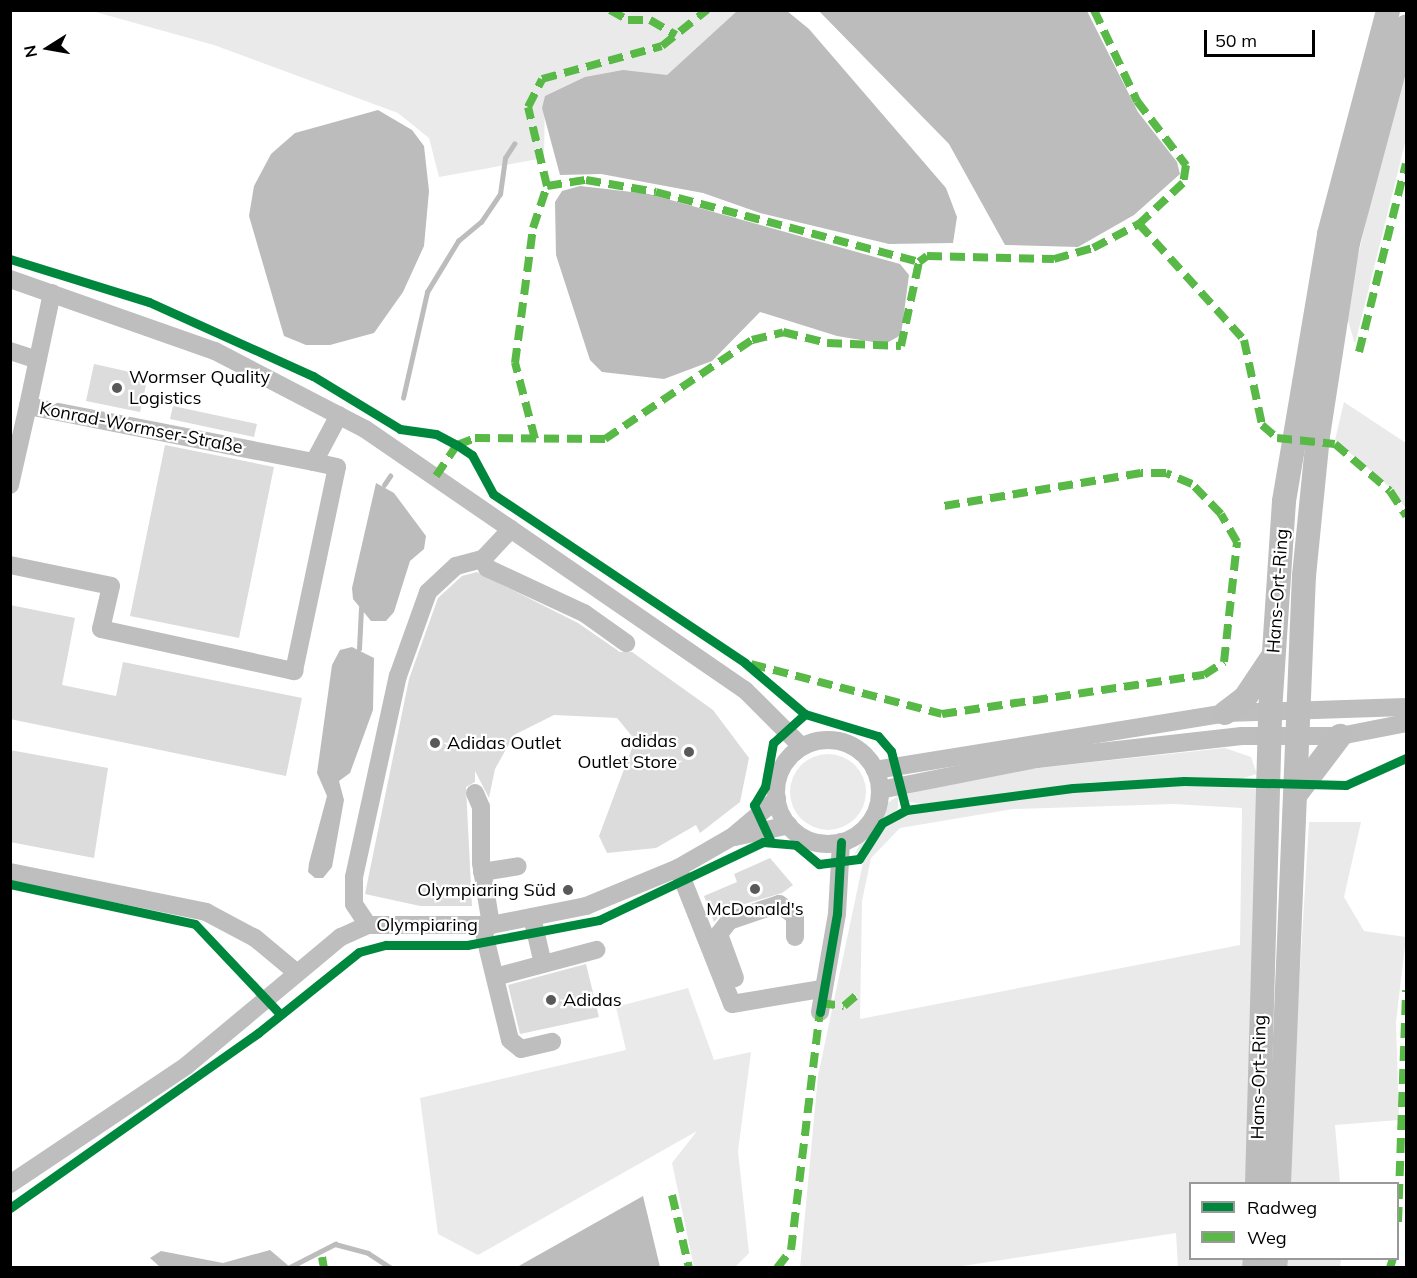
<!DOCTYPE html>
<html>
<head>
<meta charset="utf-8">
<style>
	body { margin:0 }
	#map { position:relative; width:1417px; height:1278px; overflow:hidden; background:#fff; font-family:Mulish,sans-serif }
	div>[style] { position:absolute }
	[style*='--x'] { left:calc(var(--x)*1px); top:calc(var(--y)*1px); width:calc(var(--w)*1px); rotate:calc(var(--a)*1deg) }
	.green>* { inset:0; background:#eaeaea }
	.round { border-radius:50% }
	.water>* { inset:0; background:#bcbcbc }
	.stream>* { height:4.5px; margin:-2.25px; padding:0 2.25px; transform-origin:2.25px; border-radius:2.25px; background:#bcbcbc }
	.building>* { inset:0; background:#dcdcdc }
	.minor>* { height:18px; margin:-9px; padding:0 9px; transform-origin:9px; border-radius:9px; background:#bebebe }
	.minor>.ring { margin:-9px; padding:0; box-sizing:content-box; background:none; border:18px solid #bebebe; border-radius:50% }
	.major>* { height:24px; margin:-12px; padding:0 12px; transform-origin:12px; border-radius:12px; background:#bdbdbd }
	.quiet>* { height:8px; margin-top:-4px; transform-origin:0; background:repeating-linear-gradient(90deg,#58b947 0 15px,transparent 0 23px) }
	.cycleway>* { height:9px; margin:-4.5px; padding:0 4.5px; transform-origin:4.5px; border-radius:4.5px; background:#00873e }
	.dots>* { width:16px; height:16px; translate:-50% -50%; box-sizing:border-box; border:3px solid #fff; border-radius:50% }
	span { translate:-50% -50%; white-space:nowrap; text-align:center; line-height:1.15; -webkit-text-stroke:4.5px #fff; paint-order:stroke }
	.poi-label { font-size:18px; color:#000 }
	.left { translate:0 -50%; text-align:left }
	.right { translate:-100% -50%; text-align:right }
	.street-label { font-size:18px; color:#000 }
	.frame { position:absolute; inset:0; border:12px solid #000; pointer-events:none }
	.legend { position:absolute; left:1189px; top:1182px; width:210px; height:78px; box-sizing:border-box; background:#fff; border:2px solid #999; margin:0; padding:8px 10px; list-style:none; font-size:18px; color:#000 }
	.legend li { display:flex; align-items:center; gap:12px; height:30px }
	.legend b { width:30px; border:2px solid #999 }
	.north { position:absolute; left:18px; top:18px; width:60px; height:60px; -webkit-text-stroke:4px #fff; paint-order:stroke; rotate:259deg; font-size:16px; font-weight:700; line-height:24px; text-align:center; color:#000 }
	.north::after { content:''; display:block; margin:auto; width:21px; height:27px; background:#000; clip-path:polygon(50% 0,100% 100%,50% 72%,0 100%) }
	.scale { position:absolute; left:1204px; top:30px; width:111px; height:27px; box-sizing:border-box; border:3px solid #000; border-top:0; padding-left:8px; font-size:18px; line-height:21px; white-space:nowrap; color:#000; -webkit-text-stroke:4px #fff; paint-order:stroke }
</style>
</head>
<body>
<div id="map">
	<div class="green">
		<div style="clip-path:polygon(92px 11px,737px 11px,667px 75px,545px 96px,544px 158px,439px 177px,429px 138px,398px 113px,214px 45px)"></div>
		<div style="clip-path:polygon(1406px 52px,1406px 139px,1355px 344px,1345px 311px)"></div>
		<div style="clip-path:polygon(1344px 402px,1406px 443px,1406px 509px,1392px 489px,1335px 440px)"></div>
		<div style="clip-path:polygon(1225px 748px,1251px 757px,1257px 774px,1237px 780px,1094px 782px,922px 804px,909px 802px,907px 794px,1020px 770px)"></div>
		<div class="round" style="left:790px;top:754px;width:76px;height:76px"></div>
		<div style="clip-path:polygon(evenodd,1184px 785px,1259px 789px,1250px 1183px,1190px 1184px,1190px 1258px,1247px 1259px,1247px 1267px,1178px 1267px,1176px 1233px,956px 1267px,800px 1268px,818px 1076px,864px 858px,878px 832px,903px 814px,1010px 797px,1184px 785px,1174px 804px,1242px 808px,1240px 945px,860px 1019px,862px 901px,871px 858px,900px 828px,1013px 809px,1174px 804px)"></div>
		<div style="clip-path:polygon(898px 796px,898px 808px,853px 857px,880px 808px)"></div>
		<div style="clip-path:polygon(1309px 822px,1361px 822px,1344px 897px,1364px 931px,1406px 937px,1396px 1022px,1399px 1120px,1335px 1125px,1340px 1183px,1287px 1184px)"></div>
		<div style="clip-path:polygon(688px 988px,714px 1060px,751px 1052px,738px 1151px,749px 1253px,735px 1267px,694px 1267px,672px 1163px,697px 1131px,478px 1255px,438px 1234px,420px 1098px,626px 1050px,616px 1007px)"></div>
		<div style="clip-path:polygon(1284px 1259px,1341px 1259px,1340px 1267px,1283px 1268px)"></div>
	</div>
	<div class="water">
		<div style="clip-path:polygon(737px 11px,787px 11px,809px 29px,946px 188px,957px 217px,953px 243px,889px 244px,760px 213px,703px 193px,601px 174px,560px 175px,542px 108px,545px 96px,585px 77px,623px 70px,667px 75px)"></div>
		<div style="clip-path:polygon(819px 11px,1087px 11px,1138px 112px,1177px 162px,1180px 174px,1134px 215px,1078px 247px,1005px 245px,949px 144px)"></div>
		<div style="clip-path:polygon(378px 110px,412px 130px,424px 146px,429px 191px,424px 246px,403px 292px,374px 333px,330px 345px,306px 345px,284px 336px,249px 216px,254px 186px,271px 154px,295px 133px)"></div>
		<div style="clip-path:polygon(580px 186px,649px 194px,900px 264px,909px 275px,901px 335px,885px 344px,837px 336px,760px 312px,712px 361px,664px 379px,602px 372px,590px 360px,556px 255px,555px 202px,562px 191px)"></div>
		<div style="clip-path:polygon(376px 483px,394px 493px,426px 536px,424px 549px,410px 561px,394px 612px,386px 621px,371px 621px,353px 599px,352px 588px)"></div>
		<div style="clip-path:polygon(352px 647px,374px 658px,373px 710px,350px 773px,339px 781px,344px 800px,332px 867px,323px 878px,315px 878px,308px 872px,309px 863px,327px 796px,317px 773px,332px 665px,340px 650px)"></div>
		<div style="clip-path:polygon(643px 1196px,660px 1267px,517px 1267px)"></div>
		<div style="clip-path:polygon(270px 1250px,290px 1267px,160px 1267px,150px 1258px,161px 1251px,223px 1263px)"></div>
	</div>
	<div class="stream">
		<div style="--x:403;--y:398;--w:109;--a:-77.2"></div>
		<div style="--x:427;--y:292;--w:60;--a:-58.7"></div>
		<div style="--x:458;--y:241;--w:30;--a:-40"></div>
		<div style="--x:481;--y:222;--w:34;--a:-56"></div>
		<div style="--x:500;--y:194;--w:36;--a:-82"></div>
		<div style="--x:505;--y:158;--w:17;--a:-57"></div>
		<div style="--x:384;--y:485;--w:11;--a:-56"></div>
		<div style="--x:359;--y:649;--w:41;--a:-87.2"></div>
		<div style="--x:290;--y:1267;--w:51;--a:-27.1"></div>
		<div style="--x:335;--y:1244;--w:34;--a:15"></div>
		<div style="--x:368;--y:1253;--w:27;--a:33"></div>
	</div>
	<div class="building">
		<div style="clip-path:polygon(94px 364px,148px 376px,140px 412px,86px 401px)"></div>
		<div style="clip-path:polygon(173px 406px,257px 424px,254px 437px,170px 419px)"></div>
		<div style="clip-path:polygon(165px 445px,274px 467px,239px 638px,130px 616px)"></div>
		<div style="clip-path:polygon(477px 572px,578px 623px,620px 652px,632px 652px,713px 710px,749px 758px,740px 802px,700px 833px,696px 825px,656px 848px,607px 853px,599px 836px,635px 740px,617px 718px,554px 715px,514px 735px,495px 769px,489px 798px,475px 771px,475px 782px,466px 787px,472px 906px,420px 906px,365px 894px,409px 679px,438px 598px,462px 576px)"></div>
		<div style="clip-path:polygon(10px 605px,75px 618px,62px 685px,116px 696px,123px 662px,302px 698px,286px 776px,10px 719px)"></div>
		<div style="clip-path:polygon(10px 750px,108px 768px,94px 858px,10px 842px)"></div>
		<div style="clip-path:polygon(770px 858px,793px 885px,782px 893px,725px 910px,714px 922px,704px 896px,737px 882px,734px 874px)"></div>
		<div style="clip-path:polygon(586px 964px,599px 1017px,520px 1034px,508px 985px)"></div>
	</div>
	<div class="minor">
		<div style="--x:10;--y:279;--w:217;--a:19.4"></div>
		<div style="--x:215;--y:351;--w:169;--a:27.5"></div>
		<div style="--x:365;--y:429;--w:461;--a:34.5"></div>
		<div style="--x:745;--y:690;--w:78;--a:45"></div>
		<div style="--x:52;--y:293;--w:116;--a:102"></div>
		<div style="--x:28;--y:406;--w:291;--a:11.1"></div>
		<div style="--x:314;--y:462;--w:53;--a:-62"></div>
		<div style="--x:10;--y:351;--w:29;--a:18"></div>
		<div style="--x:10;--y:485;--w:81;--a:-77.2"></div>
		<div style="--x:483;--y:559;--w:10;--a:66"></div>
		<div style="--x:487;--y:568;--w:107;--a:24.9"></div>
		<div style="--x:584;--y:613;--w:52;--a:35.5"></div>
		<div style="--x:10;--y:565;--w:103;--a:11.7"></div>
		<div style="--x:111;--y:586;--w:44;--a:103.1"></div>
		<div style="--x:101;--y:629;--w:198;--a:12.3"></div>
		<div style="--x:294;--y:671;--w:208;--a:-78.1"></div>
		<div style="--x:337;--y:467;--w:24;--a:-168"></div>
		<div class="ring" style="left:776px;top:740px;width:86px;height:86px"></div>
		<div style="--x:875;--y:770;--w:355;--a:-9.2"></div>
		<div style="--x:1225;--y:713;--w:181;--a:-1.9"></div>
		<div style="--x:880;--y:790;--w:160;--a:-11.2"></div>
		<div style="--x:1037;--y:759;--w:206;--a:-6.4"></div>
		<div style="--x:1242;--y:736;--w:98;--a:0"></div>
		<div style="--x:1340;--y:736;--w:67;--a:-11.1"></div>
		<div style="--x:475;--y:793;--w:15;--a:67"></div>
		<div style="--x:481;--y:807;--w:56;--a:90"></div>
		<div style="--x:481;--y:863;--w:63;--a:80.8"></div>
		<div style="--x:735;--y:837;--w:55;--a:-12.5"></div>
		<div style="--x:678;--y:868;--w:146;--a:68.3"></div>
		<div style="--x:732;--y:1004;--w:91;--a:-9.5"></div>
		<div style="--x:10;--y:872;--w:200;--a:11.5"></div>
		<div style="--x:206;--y:912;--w:55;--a:28"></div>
		<div style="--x:255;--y:938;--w:53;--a:39.7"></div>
		<div style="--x:482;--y:872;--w:36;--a:-9"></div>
		<div style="--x:532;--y:917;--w:48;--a:76.8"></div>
		<div style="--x:368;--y:925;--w:25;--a:-124"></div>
		<div style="--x:354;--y:904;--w:27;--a:-90"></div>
		<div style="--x:354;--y:877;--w:206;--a:-77.7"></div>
		<div style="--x:398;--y:676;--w:89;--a:-70.3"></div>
		<div style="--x:428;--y:592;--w:38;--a:-43"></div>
		<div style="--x:456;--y:566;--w:28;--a:-15"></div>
		<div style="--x:483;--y:559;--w:41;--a:-47"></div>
		<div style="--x:482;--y:925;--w:118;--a:76.3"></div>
		<div style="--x:510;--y:1040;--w:14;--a:39"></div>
		<div style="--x:521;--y:1049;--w:32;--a:-13"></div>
		<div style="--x:495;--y:977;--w:105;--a:-15"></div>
		<div style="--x:735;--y:978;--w:47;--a:-110"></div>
		<div style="--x:719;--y:934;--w:16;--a:-52"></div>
		<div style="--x:729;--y:921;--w:53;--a:-18.8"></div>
		<div style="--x:779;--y:904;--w:20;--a:37"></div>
		<div style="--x:795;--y:916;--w:21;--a:90"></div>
		<div style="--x:820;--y:1012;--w:99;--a:-80.2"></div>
		<div style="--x:837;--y:914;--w:72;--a:-86.8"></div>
		<div style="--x:10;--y:1184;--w:212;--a:-33.8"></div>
		<div style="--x:186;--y:1066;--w:202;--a:-39.8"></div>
		<div style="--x:341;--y:937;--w:30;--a:-24"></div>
		<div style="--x:368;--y:925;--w:123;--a:0"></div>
		<div style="--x:491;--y:925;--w:97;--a:-11.3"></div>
		<div style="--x:586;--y:906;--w:100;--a:-22.4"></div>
		<div style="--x:678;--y:868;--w:62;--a:-29.9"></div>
		<div style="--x:732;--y:837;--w:59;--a:-40.2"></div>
	</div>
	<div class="major">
		<div style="--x:1225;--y:713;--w:25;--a:-37"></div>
		<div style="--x:1245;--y:698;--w:47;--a:-56.3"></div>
		<div style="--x:1296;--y:794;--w:73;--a:-52.8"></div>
		<div style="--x:1257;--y:1184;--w:472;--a:-88.4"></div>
		<div style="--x:1270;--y:712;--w:211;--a:-86.2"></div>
		<div style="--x:1284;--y:501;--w:271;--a:-80.4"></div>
		<div style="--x:1329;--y:234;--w:232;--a:-75.2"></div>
		<div style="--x:1279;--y:1184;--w:609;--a:-87.65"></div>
		<div style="--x:1304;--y:576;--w:141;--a:-84.3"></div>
		<div style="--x:1318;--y:436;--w:195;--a:-81.2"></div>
		<div style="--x:1348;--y:243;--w:224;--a:-75"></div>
		<div style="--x:1254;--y:1268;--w:10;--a:-84"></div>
		<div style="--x:1275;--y:1268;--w:10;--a:-84"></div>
	</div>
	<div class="quiet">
		<div style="--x:610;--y:10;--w:21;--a:29"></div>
		<div style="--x:628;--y:20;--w:22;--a:0"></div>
		<div style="--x:650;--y:20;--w:30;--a:30"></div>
		<div style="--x:1094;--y:10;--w:101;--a:64.7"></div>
		<div style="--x:1137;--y:101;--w:81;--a:52.6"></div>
		<div style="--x:1186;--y:165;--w:18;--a:99"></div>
		<div style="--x:1183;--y:183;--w:60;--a:137"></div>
		<div style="--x:547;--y:186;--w:39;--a:-9"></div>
		<div style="--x:586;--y:180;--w:71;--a:9.7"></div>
		<div style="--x:656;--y:192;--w:272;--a:14.9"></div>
		<div style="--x:1359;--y:352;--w:194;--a:-76"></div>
		<div style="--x:535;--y:439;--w:79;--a:-104.7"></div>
		<div style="--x:515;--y:363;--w:136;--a:-82.4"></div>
		<div style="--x:533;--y:228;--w:44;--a:-71.6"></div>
		<div style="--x:547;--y:186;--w:81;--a:-103.5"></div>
		<div style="--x:528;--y:107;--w:31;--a:-63"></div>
		<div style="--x:542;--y:79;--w:124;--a:-15.4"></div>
		<div style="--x:662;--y:46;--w:58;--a:-38.7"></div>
		<div style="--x:436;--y:476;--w:37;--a:-56"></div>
		<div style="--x:457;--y:445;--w:19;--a:-21"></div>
		<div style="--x:475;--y:438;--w:130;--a:0.4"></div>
		<div style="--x:605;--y:439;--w:177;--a:-34"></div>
		<div style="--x:752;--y:340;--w:32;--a:-14"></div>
		<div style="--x:783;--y:332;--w:45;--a:14"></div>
		<div style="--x:827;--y:343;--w:74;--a:2.3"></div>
		<div style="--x:901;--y:346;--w:86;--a:-77.9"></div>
		<div style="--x:919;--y:262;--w:10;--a:-37"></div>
		<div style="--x:927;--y:256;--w:127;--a:1.4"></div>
		<div style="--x:1054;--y:259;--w:41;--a:-15.8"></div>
		<div style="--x:1093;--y:248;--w:52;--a:-27.6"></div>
		<div style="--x:1139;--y:224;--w:156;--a:47.8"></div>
		<div style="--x:1244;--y:340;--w:87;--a:78"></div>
		<div style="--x:1262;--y:425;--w:20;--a:41"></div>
		<div style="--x:1277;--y:438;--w:58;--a:5.9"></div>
		<div style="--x:1335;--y:444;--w:72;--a:40.5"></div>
		<div style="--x:1390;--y:491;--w:30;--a:57"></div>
		<div style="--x:751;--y:664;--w:197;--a:14.7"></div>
		<div style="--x:942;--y:714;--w:265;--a:-8.5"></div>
		<div style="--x:1204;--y:675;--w:24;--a:-33"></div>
		<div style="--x:1224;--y:662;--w:121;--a:-83.8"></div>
		<div style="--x:1237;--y:542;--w:32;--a:-120"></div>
		<div style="--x:1221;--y:514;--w:42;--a:-134"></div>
		<div style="--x:1192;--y:484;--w:28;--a:-157"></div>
		<div style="--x:1166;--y:473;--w:25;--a:180"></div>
		<div style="--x:1141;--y:473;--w:206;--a:170.5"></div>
		<div style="--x:820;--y:1003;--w:24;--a:7"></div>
		<div style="--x:844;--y:1006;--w:20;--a:-41"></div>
		<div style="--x:672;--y:1195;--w:75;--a:76.9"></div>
		<div style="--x:1398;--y:1222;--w:232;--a:-88"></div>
		<div style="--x:322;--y:1257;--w:11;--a:80"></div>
		<div style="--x:777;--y:1268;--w:23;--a:-52"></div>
		<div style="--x:791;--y:1250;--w:240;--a:-83.1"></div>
		<div style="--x:1390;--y:1268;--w:10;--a:-73"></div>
	</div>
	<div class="cycleway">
		<div style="--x:10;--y:259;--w:145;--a:17.2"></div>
		<div style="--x:149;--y:302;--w:180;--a:24.3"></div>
		<div style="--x:313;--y:376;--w:102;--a:31.3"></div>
		<div style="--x:400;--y:429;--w:36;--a:8"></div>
		<div style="--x:436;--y:434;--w:24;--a:28"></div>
		<div style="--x:457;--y:445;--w:18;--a:34"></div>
		<div style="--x:472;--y:455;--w:44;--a:61.7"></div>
		<div style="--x:493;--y:494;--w:303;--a:33.8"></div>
		<div style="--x:745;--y:663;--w:79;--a:40.4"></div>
		<div style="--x:771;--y:842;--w:41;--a:-114.7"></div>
		<div style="--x:754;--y:805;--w:21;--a:-59"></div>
		<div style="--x:765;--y:787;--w:45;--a:-79.7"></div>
		<div style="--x:773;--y:743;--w:43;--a:-42.2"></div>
		<div style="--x:805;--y:714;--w:76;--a:16.8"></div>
		<div style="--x:878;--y:736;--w:20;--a:49"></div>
		<div style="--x:891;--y:751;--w:61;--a:75.7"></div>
		<div style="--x:10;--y:884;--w:189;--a:12.2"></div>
		<div style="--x:195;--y:924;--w:124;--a:46.6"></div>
		<div style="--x:820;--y:1012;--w:99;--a:-80.2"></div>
		<div style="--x:837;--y:914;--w:72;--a:-86.8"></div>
		<div style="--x:10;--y:1208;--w:304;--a:-35.2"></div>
		<div style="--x:258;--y:1033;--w:129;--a:-38.7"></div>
		<div style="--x:359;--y:952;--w:28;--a:-15"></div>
		<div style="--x:386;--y:945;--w:81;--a:0"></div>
		<div style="--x:467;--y:945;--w:134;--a:-10.7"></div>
		<div style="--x:599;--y:920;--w:182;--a:-25.4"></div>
		<div style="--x:763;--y:842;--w:33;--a:5"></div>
		<div style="--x:796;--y:845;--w:30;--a:40"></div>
		<div style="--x:819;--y:864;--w:40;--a:-7.1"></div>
		<div style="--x:859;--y:859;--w:43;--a:-57.4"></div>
		<div style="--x:882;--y:823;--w:27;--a:-28"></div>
		<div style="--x:906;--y:810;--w:168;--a:-7.5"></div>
		<div style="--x:1073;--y:788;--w:111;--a:-3.6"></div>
		<div style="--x:1184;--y:781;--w:162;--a:1.4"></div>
		<div style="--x:1346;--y:785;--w:66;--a:-24.2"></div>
	</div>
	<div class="dots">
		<div style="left:117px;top:388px;background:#595959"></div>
		<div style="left:435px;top:743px;background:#595959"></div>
		<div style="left:689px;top:752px;background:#595959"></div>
		<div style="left:755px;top:889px;background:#595959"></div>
		<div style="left:568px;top:890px;background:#595959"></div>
		<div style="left:551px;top:1000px;background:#595959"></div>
	</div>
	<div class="poi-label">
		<span class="left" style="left:129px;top:388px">Wormser Quality<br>Logistics</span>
		<span class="right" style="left:677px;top:752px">adidas<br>Outlet Store</span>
		<span class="left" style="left:447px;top:743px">Adidas Outlet</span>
		<span class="right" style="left:556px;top:890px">Olympiaring Süd</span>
		<span style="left:755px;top:909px">McDonald's</span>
		<span class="left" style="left:563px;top:1000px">Adidas</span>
	</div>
	<div class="street-label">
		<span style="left:141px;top:428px;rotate:11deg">Konrad-Wormser-Straße</span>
		<span style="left:1278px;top:591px;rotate:-86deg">Hans-Ort-Ring</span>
		<span style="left:427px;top:925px">Olympiaring</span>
		<span style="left:1259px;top:1077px;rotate:-89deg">Hans-Ort-Ring</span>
	</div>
	<div class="frame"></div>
	<ul class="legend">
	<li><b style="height:8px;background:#00873e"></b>Radweg</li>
	<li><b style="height:8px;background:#58b947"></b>Weg</li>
	</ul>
	<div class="north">N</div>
	<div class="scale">50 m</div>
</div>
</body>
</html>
